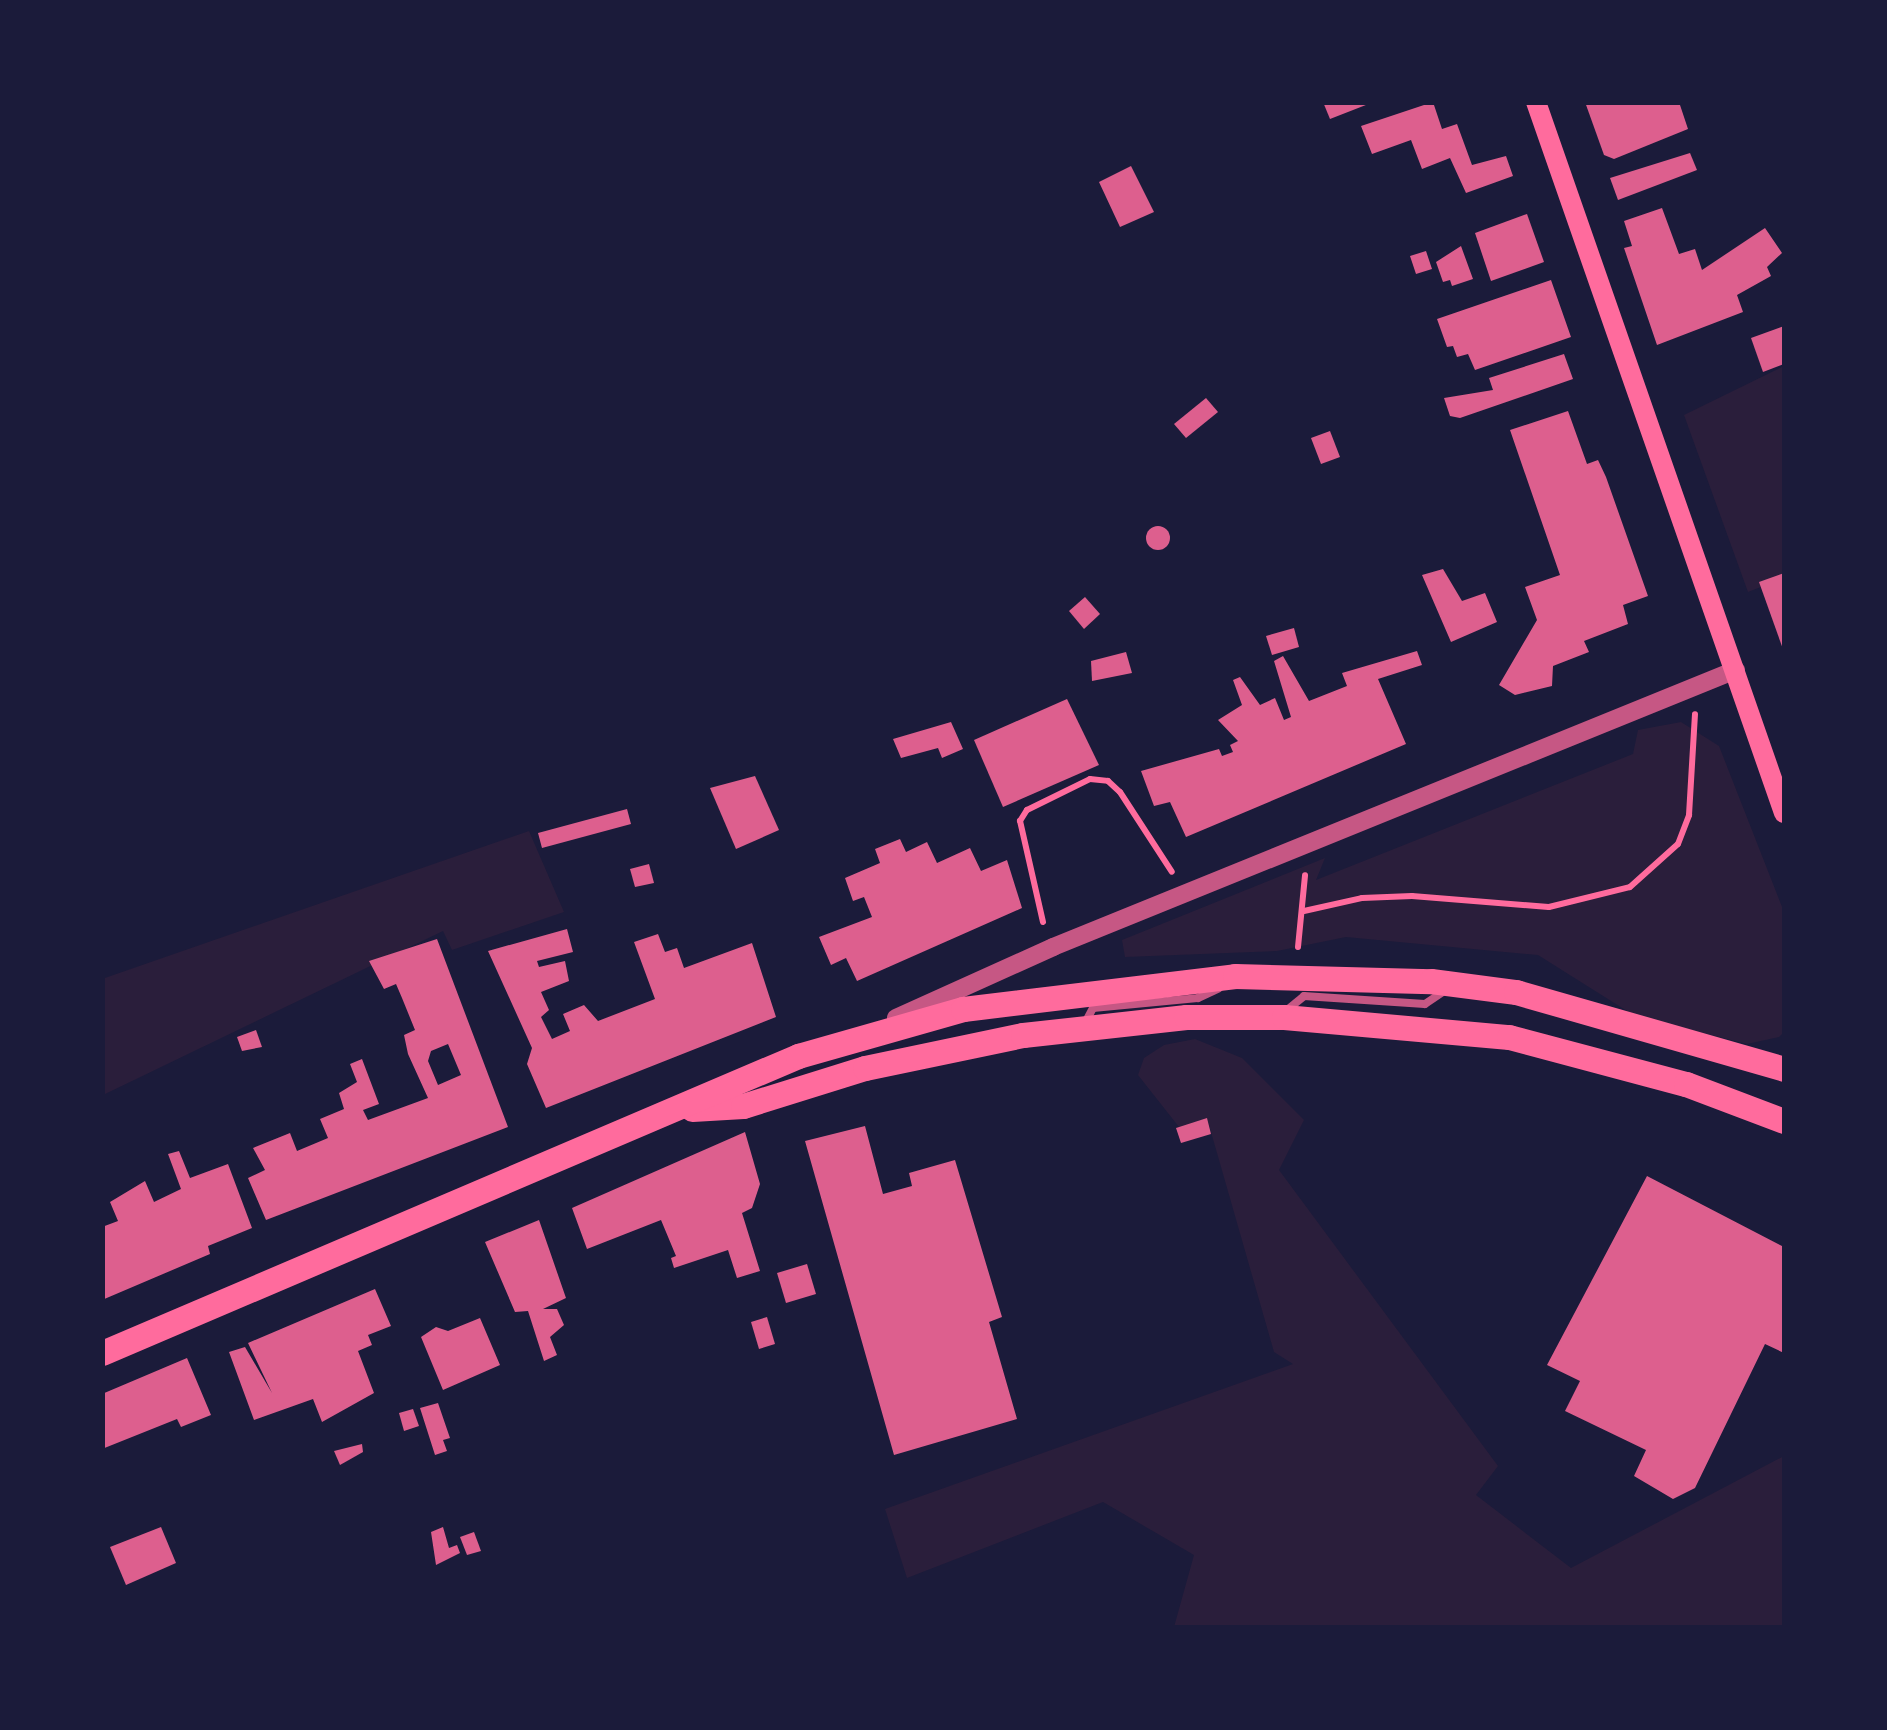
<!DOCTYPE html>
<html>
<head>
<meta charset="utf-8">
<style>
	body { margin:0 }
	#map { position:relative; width:1887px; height:1730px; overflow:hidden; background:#1b1b3a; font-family:Overpass,sans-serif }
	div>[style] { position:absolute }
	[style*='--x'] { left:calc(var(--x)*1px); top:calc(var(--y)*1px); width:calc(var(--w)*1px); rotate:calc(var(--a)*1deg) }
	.green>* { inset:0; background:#2a1e3b }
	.building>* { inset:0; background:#dd5f8e }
	.round { border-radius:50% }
	.path>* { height:6px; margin:-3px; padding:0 3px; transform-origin:3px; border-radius:3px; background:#ff6b9d }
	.service>* { height:8px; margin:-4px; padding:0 4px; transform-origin:4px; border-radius:4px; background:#c65784 }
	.tertiary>* { height:18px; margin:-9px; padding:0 9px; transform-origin:9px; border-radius:9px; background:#c65784 }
	.secondary>* { height:20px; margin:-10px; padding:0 10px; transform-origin:10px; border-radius:10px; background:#ff6b9d }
	.primary>* { height:25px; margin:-12.5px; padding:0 12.5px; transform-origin:12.5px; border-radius:12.5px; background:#ff6b9d }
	span { translate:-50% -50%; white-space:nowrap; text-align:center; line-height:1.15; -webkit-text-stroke:10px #1b1b3a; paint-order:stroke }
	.frame { position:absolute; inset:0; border:105px solid #1b1b3a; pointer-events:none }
</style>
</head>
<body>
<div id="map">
	<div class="green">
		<div style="clip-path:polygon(1784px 366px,1784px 578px,1748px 592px,1684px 415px)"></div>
		<div style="clip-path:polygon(1681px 722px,1719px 746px,1784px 912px,1784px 1032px,1779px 1037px,1747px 1044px,1635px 1016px,1538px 955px,1346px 937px,1277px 951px,1125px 957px,1122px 940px,1325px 858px,1316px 880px,1633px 754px,1638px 730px)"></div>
		<div style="clip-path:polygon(529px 831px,564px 912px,452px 950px,443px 931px,103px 1095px,102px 979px)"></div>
		<div style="clip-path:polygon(1195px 1039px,1242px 1058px,1304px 1120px,1279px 1170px,1498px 1466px,1476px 1495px,1571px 1568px,1784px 1456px,1784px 1627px,1174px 1627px,1194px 1555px,1103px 1502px,907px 1578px,885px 1509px,1293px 1364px,1274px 1352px,1207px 1118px,1179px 1127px,1138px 1075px,1144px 1058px,1164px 1045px)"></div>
	</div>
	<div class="building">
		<div style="clip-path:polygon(1323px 102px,1371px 102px,1371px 103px,1330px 119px)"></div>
		<div style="clip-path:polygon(1433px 102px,1442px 129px,1457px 124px,1472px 165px,1506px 156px,1513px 176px,1466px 193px,1450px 158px,1422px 169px,1411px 140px,1372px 154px,1361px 126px)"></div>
		<div style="clip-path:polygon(1585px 102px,1679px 102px,1688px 129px,1614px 159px,1604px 155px)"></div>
		<div style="clip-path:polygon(1690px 153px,1697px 170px,1618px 200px,1610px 178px)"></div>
		<div style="clip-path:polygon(1131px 166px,1154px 212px,1120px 227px,1099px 182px)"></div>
		<div style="clip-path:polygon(1662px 208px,1679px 254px,1695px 249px,1702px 270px,1765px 228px,1782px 253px,1767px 267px,1771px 276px,1737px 295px,1743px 312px,1657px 345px,1624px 248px,1632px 246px,1624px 221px)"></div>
		<div style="clip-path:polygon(1527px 214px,1544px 262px,1491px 281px,1475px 233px)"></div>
		<div style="clip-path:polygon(1461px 246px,1473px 279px,1452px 286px,1450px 280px,1443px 282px,1436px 262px)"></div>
		<div style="clip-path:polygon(1426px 251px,1432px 269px,1416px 274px,1410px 256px)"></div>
		<div style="clip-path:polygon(1551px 280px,1571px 337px,1475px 370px,1468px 354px,1457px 357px,1453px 346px,1447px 347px,1437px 319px)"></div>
		<div style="clip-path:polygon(1784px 326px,1784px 364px,1763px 372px,1751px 338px)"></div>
		<div style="clip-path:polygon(1564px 354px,1573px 379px,1460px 418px,1450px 416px,1444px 398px,1493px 390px,1489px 378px)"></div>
		<div style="clip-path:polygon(1206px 398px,1218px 412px,1186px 438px,1174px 424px)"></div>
		<div style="clip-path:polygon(1568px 411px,1587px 464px,1598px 460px,1606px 477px,1648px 596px,1623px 605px,1628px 624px,1584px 641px,1589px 652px,1553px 666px,1552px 686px,1515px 695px,1499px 685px,1537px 620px,1525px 587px,1560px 575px,1510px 430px)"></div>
		<div style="clip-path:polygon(1330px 431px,1340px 457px,1321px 464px,1311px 438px)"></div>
		<div class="round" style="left:1146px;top:526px;width:24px;height:24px"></div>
		<div style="clip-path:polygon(1443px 569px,1462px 601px,1485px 593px,1497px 622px,1451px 642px,1422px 575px)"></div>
		<div style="clip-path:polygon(1784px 573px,1784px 652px,1759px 582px)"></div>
		<div style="clip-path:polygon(1085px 597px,1100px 614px,1084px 629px,1069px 611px)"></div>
		<div style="clip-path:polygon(1294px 628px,1299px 647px,1272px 655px,1266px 636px)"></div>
		<div style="clip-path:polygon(1417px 651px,1422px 665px,1378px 679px,1406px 744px,1186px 837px,1170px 802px,1154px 806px,1141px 771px,1219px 749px,1222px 756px,1233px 752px,1230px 745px,1238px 741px,1218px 720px,1242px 705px,1233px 680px,1240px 677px,1260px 705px,1275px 698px,1284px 720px,1291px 717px,1274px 661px,1283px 656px,1309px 701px,1347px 686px,1342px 673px)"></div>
		<div style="clip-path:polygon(1126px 652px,1132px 673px,1092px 681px,1091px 661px)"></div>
		<div style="clip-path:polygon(1067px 699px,1099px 765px,1003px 807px,974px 740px)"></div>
		<div style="clip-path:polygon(951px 722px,963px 749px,942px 758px,938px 748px,901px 758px,893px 739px)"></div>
		<div style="clip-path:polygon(755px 776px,779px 830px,736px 849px,710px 788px)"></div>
		<div style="clip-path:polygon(627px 809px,631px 824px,542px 848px,538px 833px)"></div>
		<div style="clip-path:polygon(900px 839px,906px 852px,927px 842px,937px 863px,970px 848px,981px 871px,1007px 860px,1022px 908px,857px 981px,846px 958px,831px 965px,819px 937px,872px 917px,864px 897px,853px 901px,845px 878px,880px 863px,875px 849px)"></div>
		<div style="clip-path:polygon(649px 864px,654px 883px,635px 887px,630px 869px)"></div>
		<div style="clip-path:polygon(567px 929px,573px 952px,537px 961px,539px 967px,565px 961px,569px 981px,541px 992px,549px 1010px,541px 1017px,552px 1039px,570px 1031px,563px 1014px,584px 1005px,598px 1021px,655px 999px,634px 942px,658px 934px,665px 952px,677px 948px,684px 968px,752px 943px,776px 1017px,546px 1108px,527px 1064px,532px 1048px,488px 951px)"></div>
		<div style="clip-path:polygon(evenodd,437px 939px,508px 1127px,266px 1220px,248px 1178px,265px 1170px,253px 1148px,290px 1133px,297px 1151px,328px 1138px,320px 1119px,344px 1109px,339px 1093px,357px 1082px,350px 1064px,362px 1059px,379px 1104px,363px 1110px,368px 1120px,428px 1098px,408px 1054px,404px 1035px,415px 1030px,402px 998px,396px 984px,384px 989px,369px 961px,437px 939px,448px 1044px,461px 1075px,438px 1085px,428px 1061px,431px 1051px,448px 1044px)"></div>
		<div style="clip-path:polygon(256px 1030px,262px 1047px,242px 1051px,237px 1037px)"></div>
		<div style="clip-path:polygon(1207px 1118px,1211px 1134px,1181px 1143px,1176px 1128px)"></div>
		<div style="clip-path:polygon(865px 1126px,883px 1194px,912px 1186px,909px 1173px,955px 1160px,1002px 1317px,989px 1322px,1017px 1419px,894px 1455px,805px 1141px)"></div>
		<div style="clip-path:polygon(745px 1132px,760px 1184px,752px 1208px,742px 1213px,760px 1271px,737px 1278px,728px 1250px,674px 1268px,671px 1258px,676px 1256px,661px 1220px,587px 1249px,572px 1208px)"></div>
		<div style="clip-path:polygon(179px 1151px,190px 1178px,228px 1164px,252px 1228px,208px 1246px,210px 1254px,102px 1300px,102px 1227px,118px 1221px,110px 1202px,145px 1181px,154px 1202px,181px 1189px,168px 1154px)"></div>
		<div style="clip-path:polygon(1647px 1176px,1784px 1247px,1784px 1353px,1765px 1344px,1695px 1488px,1673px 1499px,1634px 1476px,1646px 1450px,1565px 1411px,1580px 1381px,1547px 1365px)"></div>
		<div style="clip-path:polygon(539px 1220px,566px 1298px,543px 1309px,557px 1309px,564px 1325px,550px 1337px,557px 1355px,544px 1361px,528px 1311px,515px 1312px,485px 1242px)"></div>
		<div style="clip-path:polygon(807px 1264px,816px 1294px,786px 1303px,777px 1273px)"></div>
		<div style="clip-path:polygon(375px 1289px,391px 1326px,368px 1335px,372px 1345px,358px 1351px,374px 1393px,322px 1422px,313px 1399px,254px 1420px,229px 1352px,245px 1347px,272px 1393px,248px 1343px)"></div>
		<div style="clip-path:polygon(767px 1317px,775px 1344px,759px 1349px,751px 1322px)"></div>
		<div style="clip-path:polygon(480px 1318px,500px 1365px,443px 1390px,421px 1337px,436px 1327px,448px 1331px)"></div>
		<div style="clip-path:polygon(187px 1358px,211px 1415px,181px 1427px,177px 1419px,102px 1449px,102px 1394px)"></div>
		<div style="clip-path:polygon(438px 1403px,450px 1438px,443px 1440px,447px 1451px,435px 1455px,420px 1408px)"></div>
		<div style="clip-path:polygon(413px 1409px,419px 1426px,404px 1431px,399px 1413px)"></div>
		<div style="clip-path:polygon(362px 1444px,363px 1452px,340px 1465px,334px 1451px)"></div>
		<div style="clip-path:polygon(161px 1527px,176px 1563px,126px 1585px,110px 1547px)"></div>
		<div style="clip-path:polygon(443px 1527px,449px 1548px,457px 1545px,460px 1553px,436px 1565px,431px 1532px)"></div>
		<div style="clip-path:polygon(474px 1532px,481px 1551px,467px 1555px,460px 1537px)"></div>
	</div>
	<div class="path">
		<div style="--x:1304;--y:911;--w:59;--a:-12.6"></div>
		<div style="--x:1362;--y:898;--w:50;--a:-2.3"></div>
		<div style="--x:1412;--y:896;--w:137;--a:4.6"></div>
		<div style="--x:1549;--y:907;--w:83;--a:-13.9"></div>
		<div style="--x:1630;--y:887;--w:64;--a:-41.9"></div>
		<div style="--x:1678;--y:844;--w:31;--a:-69"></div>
		<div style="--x:1689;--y:815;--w:101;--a:-86.6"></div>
		<div style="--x:1043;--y:922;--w:104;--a:-102.8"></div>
		<div style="--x:1020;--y:821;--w:13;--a:-58"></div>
		<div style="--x:1027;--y:810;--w:70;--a:-26.2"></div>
		<div style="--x:1090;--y:779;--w:18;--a:6"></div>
		<div style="--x:1108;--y:781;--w:16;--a:43"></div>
		<div style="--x:1120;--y:792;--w:95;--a:57"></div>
		<div style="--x:1298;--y:947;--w:72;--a:-84.4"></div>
	</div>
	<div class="service">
		<div style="--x:1287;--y:1010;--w:22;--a:-39"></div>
		<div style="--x:1304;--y:996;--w:121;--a:3.8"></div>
		<div style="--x:1425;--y:1004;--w:25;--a:-34"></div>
		<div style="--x:1084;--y:1025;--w:19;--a:-62"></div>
		<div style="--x:1093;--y:1008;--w:105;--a:-5.4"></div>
		<div style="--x:1198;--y:998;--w:23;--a:-25"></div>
	</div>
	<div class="tertiary">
		<div style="--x:896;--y:1018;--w:172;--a:-24.3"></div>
		<div style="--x:1053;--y:947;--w:737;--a:-22.08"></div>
	</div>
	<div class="secondary">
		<div style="--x:1536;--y:102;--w:753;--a:70.77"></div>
	</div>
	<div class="primary">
		<div style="--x:692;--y:1109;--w:51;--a:-3.4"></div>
		<div style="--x:743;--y:1106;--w:128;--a:-17.3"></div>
		<div style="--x:865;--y:1068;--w:161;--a:-11.8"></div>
		<div style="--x:1023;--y:1035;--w:164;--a:-6.3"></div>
		<div style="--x:1186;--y:1017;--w:98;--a:0"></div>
		<div style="--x:1284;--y:1017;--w:226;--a:5.1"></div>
		<div style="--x:1509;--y:1037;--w:183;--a:14.9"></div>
		<div style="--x:1686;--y:1084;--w:105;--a:20.7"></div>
		<div style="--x:102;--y:1353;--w:757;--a:-23.11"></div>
		<div style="--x:798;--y:1056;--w:172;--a:-15.9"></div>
		<div style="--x:963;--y:1009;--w:274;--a:-6.9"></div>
		<div style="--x:1235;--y:976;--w:196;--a:1.5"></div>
		<div style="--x:1431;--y:981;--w:86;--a:7.4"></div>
		<div style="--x:1516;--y:992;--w:279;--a:16"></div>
	</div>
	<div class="frame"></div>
</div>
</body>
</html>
